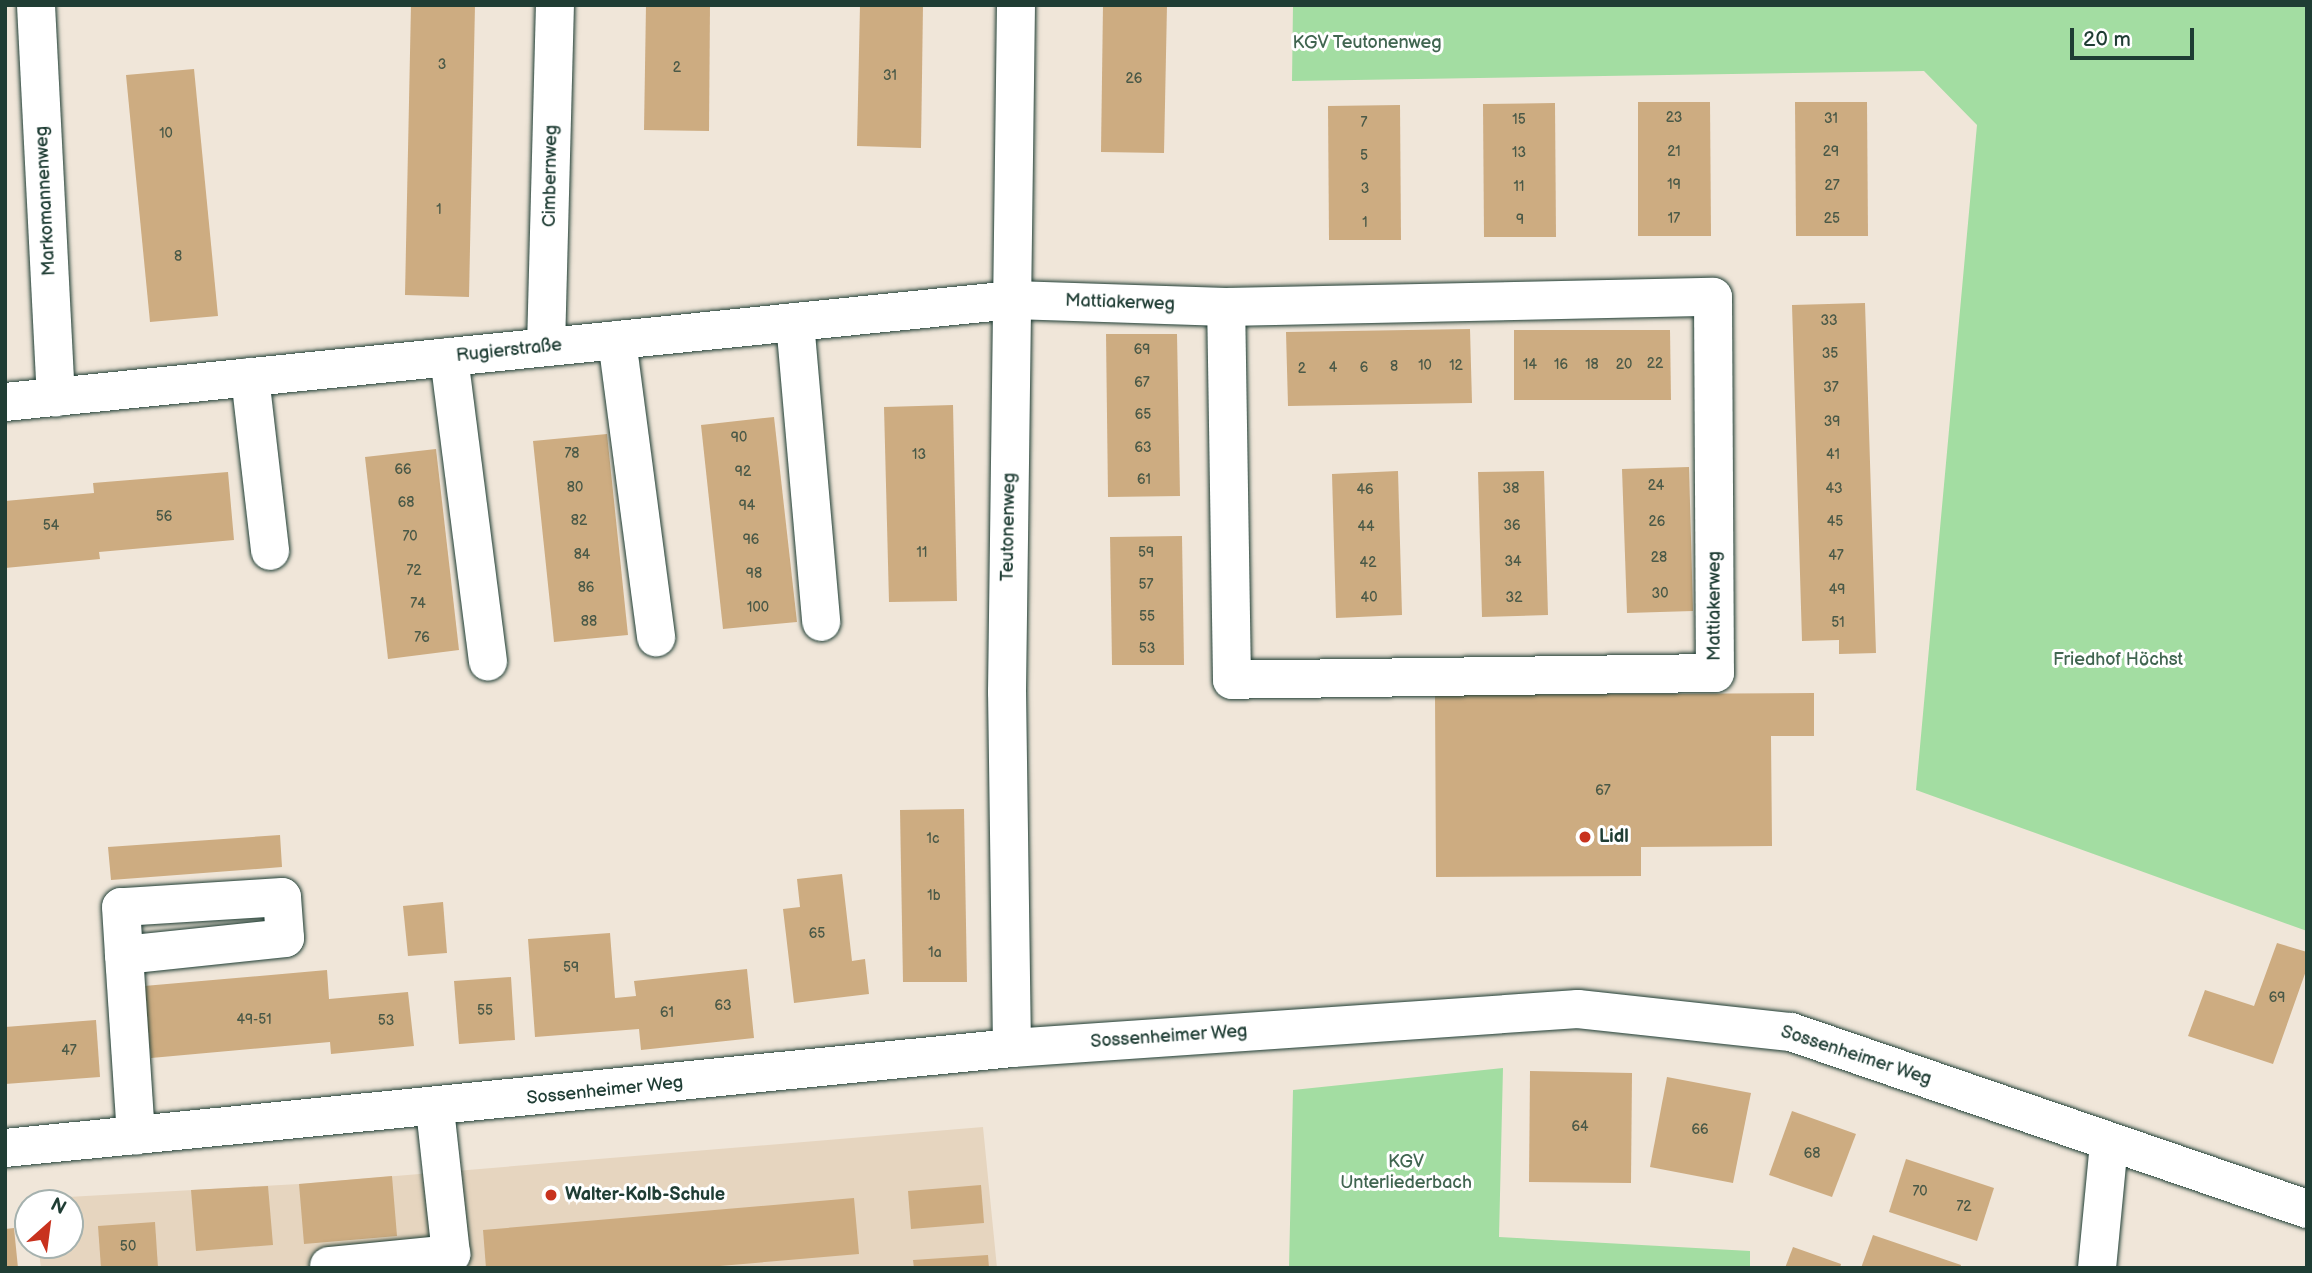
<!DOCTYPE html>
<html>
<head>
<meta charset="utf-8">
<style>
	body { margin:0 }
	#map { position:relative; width:2312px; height:1273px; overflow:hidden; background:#f0e6d9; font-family:"Balsamiq Sans",sans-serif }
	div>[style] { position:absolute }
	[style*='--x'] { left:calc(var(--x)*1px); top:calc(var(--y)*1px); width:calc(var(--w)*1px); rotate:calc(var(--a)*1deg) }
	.built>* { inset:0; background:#e6d5bf }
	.green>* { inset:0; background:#a3dda2 }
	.building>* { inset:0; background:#cdac81 }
	.roads { filter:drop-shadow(0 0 2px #1f3d34) drop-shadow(0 0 2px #1f3d34) }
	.minor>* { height:38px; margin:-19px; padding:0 19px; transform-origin:19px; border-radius:19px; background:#fff }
	.dots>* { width:19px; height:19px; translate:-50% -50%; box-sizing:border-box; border:4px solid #fff; border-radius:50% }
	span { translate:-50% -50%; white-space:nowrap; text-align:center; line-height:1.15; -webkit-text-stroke:6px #fff; paint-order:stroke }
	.number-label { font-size:14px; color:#4a5947 }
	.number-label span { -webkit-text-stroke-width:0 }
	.park-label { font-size:18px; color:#406550 }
	.street-label { font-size:18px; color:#1f3d34 }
	.poi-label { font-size:18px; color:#1f3d34; font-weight:700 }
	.left { translate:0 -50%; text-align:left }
	.frame { position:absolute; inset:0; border:7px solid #1f3d34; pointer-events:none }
	.north { position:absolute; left:14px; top:1189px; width:70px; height:70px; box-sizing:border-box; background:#fff; border:2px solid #a5b1ae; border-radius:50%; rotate:28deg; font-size:19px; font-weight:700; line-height:28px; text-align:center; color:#1f3d34 }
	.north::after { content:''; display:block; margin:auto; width:24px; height:32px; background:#c8321e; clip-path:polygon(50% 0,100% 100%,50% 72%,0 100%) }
	.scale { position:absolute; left:2070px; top:28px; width:124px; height:32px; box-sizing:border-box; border:4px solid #1f3d34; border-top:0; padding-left:9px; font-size:21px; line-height:24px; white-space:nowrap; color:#1f3d34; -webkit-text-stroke:5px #fff; paint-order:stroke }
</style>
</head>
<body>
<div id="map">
	<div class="built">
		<div style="clip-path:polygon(983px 1127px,997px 1268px,41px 1268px,38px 1245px,70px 1245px,70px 1203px,32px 1199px,299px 1184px)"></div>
	</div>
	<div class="green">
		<div style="clip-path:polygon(1293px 5px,2307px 5px,2307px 931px,1916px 790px,1977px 125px,1924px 71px,1292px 81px)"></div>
		<div style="clip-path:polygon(1503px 1068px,1499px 1237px,1750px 1251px,1750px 1268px,1289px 1268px,1293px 1090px)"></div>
	</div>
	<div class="building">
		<div style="clip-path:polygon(411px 5px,475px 5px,469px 297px,405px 295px)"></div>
		<div style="clip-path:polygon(646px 5px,710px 5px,709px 131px,644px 130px)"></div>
		<div style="clip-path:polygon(860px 5px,923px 5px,921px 148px,857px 146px)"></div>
		<div style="clip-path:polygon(1103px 5px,1167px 5px,1164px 153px,1101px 152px)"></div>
		<div style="clip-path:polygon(194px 69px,218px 316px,150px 322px,126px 75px)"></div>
		<div style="clip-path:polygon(1638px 102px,1710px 102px,1711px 236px,1638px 236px)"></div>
		<div style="clip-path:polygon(1795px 102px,1867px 102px,1868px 236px,1796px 236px)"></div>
		<div style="clip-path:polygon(1555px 103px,1556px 237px,1484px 237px,1483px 104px)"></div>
		<div style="clip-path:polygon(1400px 105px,1401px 240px,1329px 240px,1328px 106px)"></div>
		<div style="clip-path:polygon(1865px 303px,1876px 653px,1839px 654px,1839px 640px,1802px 641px,1792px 305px)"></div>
		<div style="clip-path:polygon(1470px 329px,1472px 403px,1288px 406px,1286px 332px)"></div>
		<div style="clip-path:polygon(1514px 330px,1670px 330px,1671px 400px,1514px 400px)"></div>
		<div style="clip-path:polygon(1106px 334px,1177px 334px,1180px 496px,1108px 497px)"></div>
		<div style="clip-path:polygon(953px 405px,957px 601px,889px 602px,884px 407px)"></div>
		<div style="clip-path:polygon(774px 417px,797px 622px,723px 629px,701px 425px)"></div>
		<div style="clip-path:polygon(607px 434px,628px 635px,554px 642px,533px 441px)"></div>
		<div style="clip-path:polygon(436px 449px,459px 650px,388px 659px,365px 457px)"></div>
		<div style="clip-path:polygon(1689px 467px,1693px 611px,1627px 613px,1622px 469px)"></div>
		<div style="clip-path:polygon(1398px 471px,1402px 615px,1336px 618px,1332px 474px)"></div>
		<div style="clip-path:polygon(1544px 471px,1548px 615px,1482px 617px,1478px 472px)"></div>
		<div style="clip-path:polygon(228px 472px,234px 540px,99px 552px,100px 559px,5px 568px,5px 501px,94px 493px,93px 483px)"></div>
		<div style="clip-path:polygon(1182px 536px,1184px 665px,1112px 665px,1110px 537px)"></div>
		<div style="clip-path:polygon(1814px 693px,1814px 736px,1771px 736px,1772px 846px,1641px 847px,1641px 876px,1436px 877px,1435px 695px)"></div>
		<div style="clip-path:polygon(964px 809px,967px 982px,903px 982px,900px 810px)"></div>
		<div style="clip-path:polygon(280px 835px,282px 867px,111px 880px,108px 847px)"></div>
		<div style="clip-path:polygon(842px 874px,852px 961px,865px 959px,869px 994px,794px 1003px,783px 909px,800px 907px,797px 879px)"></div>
		<div style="clip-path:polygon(443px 902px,447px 953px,408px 956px,403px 906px)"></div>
		<div style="clip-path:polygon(610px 933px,615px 998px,636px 996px,634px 981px,747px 969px,754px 1038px,641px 1050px,639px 1029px,535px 1037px,528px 939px)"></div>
		<div style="clip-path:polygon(2277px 943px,2307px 952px,2307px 968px,2273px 1064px,2188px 1036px,2205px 990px,2254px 1006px)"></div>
		<div style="clip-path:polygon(327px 970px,329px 999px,408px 992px,414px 1046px,331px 1054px,330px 1042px,151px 1058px,144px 986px)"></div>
		<div style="clip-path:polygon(511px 977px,515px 1040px,459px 1044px,454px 981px)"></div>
		<div style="clip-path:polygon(96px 1020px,100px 1077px,5px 1084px,5px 1027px)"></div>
		<div style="clip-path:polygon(1530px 1071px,1632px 1073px,1631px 1183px,1529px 1182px)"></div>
		<div style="clip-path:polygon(1667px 1077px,1751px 1093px,1733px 1183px,1650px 1167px)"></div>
		<div style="clip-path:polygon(1792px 1111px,1856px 1134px,1832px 1197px,1769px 1175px)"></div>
		<div style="clip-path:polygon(1906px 1159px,1994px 1188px,1977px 1241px,1889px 1212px)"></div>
		<div style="clip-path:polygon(392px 1176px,397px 1236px,304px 1244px,299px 1184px)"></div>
		<div style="clip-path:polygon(981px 1185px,984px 1223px,911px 1229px,908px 1191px)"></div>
		<div style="clip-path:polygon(268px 1186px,273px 1245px,196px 1251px,191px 1190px)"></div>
		<div style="clip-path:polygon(854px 1198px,859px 1254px,696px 1268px,486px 1268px,483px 1230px)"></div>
		<div style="clip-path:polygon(155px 1222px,158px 1268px,101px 1268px,98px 1226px)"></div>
		<div style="clip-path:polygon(14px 1228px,18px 1268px,5px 1268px,5px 1229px)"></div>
		<div style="clip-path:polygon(1873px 1235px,1961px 1265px,1960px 1268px,1861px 1268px)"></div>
		<div style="clip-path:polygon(1793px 1247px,1841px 1264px,1840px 1268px,1785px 1268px)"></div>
		<div style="clip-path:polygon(988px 1255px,989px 1268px,914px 1268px,913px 1260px)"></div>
	</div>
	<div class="roads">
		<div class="minor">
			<div style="--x:36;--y:5;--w:393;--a:87.1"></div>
			<div style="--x:795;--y:322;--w:301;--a:85"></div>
			<div style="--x:617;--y:340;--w:300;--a:82.5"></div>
			<div style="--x:546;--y:347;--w:342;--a:-88.5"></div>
			<div style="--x:449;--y:357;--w:307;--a:82.7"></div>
			<div style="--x:250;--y:377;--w:175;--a:83.4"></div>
			<div style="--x:5;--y:402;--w:1013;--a:-5.78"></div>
			<div style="--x:1013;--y:300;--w:213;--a:1.9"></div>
			<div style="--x:1226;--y:307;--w:487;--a:-1.2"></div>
			<div style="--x:1713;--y:297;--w:376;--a:89.7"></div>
			<div style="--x:1715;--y:673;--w:483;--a:179.2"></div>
			<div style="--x:1232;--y:680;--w:373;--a:-90.9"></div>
			<div style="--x:124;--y:955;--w:162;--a:-6"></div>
			<div style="--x:285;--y:938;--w:41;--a:-94.2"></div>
			<div style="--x:282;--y:897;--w:161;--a:176.4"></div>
			<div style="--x:121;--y:907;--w:48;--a:86.4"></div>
			<div style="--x:124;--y:955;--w:181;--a:86.2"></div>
			<div style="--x:1012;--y:1048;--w:356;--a:-90.8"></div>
			<div style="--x:1007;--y:692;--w:687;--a:-89.25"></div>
			<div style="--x:5;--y:1148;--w:1012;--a:-5.67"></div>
			<div style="--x:1012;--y:1048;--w:567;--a:-3.94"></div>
			<div style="--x:1578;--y:1009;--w:214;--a:6.2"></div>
			<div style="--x:1791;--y:1032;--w:546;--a:18.93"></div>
			<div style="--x:329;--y:1266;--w:123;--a:-5.6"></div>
			<div style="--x:451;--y:1254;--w:147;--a:-96.3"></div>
			<div style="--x:2097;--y:1268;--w:126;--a:-84.5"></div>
		</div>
	</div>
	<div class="dots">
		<div style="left:1585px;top:837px;background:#c8321e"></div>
		<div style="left:551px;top:1195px;background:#c8321e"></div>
	</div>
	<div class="number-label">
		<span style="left:442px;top:65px">3</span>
		<span style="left:677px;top:68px">2</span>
		<span style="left:890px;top:76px">31</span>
		<span style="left:1134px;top:79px">26</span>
		<span style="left:1674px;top:118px">23</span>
		<span style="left:1831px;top:119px">31</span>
		<span style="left:1519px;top:120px">15</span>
		<span style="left:1364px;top:123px">7</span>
		<span style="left:166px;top:134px">10</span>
		<span style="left:1674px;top:152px">21</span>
		<span style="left:1831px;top:152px">29</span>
		<span style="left:1519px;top:153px">13</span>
		<span style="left:1364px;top:156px">5</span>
		<span style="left:1674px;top:185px">19</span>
		<span style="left:1832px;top:186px">27</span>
		<span style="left:1519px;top:187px">11</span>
		<span style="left:1365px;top:189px">3</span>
		<span style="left:439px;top:210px">1</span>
		<span style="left:1674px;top:219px">17</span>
		<span style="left:1832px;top:219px">25</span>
		<span style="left:1520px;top:220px">9</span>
		<span style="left:1365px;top:223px">1</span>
		<span style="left:178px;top:257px">8</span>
		<span style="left:1829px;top:321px">33</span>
		<span style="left:1142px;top:350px">69</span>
		<span style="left:1830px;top:354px">35</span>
		<span style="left:1655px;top:364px">22</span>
		<span style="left:1530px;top:365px">14</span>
		<span style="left:1561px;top:365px">16</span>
		<span style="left:1592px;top:365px">18</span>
		<span style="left:1624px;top:365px">20</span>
		<span style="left:1425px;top:366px">10</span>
		<span style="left:1456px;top:366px">12</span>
		<span style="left:1394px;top:367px">8</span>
		<span style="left:1333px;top:368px">4</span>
		<span style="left:1364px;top:368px">6</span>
		<span style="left:1302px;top:369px">2</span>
		<span style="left:1142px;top:383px">67</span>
		<span style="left:1831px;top:388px">37</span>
		<span style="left:1143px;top:415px">65</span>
		<span style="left:1832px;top:422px">39</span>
		<span style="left:739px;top:438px">90</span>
		<span style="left:1143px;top:448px">63</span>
		<span style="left:572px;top:454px">78</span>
		<span style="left:919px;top:455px">13</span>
		<span style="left:1833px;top:455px">41</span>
		<span style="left:403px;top:470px">66</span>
		<span style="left:743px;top:472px">92</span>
		<span style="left:1144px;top:480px">61</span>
		<span style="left:1656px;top:486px">24</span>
		<span style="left:575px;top:488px">80</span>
		<span style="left:1511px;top:489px">38</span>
		<span style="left:1834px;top:489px">43</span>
		<span style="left:1365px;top:490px">46</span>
		<span style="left:406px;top:503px">68</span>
		<span style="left:747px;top:506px">94</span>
		<span style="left:164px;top:517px">56</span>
		<span style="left:579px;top:521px">82</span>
		<span style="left:1657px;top:522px">26</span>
		<span style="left:1835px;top:522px">45</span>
		<span style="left:51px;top:526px">54</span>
		<span style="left:1512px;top:526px">36</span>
		<span style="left:1366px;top:527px">44</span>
		<span style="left:410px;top:537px">70</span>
		<span style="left:751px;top:540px">96</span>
		<span style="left:922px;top:553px">11</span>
		<span style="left:1146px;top:553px">59</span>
		<span style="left:582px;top:555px">84</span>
		<span style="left:1836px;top:556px">47</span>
		<span style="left:1659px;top:558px">28</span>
		<span style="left:1513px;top:562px">34</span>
		<span style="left:1368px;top:563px">42</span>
		<span style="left:414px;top:571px">72</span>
		<span style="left:754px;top:574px">98</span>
		<span style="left:1146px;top:585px">57</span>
		<span style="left:586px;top:588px">86</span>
		<span style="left:1837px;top:590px">49</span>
		<span style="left:1660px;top:594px">30</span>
		<span style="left:1369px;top:598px">40</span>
		<span style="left:1514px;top:598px">32</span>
		<span style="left:418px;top:604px">74</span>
		<span style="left:758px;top:608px">100</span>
		<span style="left:1147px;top:617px">55</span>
		<span style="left:589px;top:622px">88</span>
		<span style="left:1838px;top:623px">51</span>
		<span style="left:422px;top:638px">76</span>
		<span style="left:1147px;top:649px">53</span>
		<span style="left:1603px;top:791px">67</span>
		<span style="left:933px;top:839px">1c</span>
		<span style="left:934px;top:896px">1b</span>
		<span style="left:817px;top:934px">65</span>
		<span style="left:935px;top:953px">1a</span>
		<span style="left:571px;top:968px">59</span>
		<span style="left:2277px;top:998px">69</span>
		<span style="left:723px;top:1006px">63</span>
		<span style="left:485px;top:1011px">55</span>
		<span style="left:667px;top:1013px">61</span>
		<span style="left:254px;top:1020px">49-51</span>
		<span style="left:386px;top:1021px">53</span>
		<span style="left:69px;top:1051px">47</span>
		<span style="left:1580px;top:1127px">64</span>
		<span style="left:1700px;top:1130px">66</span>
		<span style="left:1812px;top:1154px">68</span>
		<span style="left:1920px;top:1192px">70</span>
		<span style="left:1964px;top:1207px">72</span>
		<span style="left:128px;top:1247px">50</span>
	</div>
	<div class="park-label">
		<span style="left:1367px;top:43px">KGV Teutonenweg</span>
		<span style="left:2118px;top:660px">Friedhof Höchst</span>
		<span style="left:1406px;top:1173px">KGV<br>Unterliederbach</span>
	</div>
	<div class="street-label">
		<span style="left:551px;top:176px;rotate:-89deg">Cimbernweg</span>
		<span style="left:46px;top:201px;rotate:-93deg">Markomannenweg</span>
		<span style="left:1120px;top:303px;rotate:2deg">Mattiakerweg</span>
		<span style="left:509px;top:351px;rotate:-6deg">Rugierstraße</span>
		<span style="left:1009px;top:527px;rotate:-89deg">Teutonenweg</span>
		<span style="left:1715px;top:606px;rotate:-90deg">Mattiakerweg</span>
		<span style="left:1169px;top:1037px;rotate:-4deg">Sossenheimer Weg</span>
		<span style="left:1856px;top:1056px;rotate:18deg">Sossenheimer Weg</span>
		<span style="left:605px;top:1091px;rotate:-6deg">Sossenheimer Weg</span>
	</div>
	<div class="poi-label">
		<span class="left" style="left:1599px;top:837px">Lidl</span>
		<span class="left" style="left:565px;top:1195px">Walter-Kolb-Schule</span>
	</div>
	<div class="frame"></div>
	<div class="north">N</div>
	<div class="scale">20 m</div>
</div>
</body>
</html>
